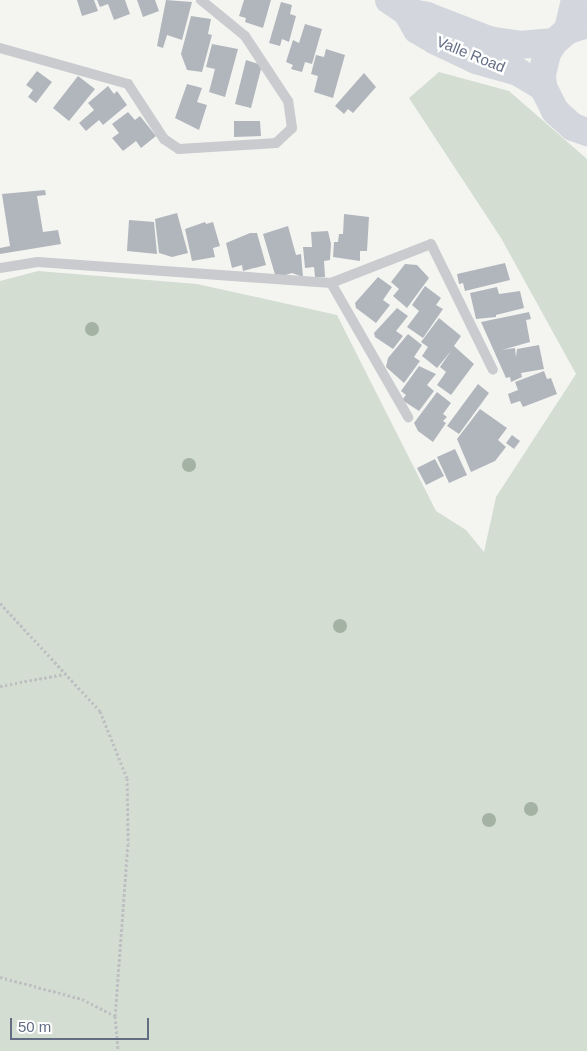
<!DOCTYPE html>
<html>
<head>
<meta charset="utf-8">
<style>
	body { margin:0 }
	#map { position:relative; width:587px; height:1051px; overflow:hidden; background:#f4f5f1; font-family:Helvetica,sans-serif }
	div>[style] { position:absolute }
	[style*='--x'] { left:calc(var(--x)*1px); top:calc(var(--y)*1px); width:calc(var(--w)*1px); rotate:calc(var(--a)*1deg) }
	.green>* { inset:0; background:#d3ddd2 }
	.building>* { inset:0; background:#b1b6bd }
	.path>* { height:3px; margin-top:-1.5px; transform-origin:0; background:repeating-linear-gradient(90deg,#bebfc2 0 2.5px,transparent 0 5px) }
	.lane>* { height:10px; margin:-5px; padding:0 5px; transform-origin:5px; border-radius:5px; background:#c9cbcf }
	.secondary>* { height:28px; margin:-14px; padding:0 14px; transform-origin:14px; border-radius:14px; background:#d3d6dc }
	.highway>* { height:28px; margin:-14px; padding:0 14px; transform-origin:14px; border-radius:14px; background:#d3d6dc }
	.trees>* { width:14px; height:14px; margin:-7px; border-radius:50%; background:#a3b2a2 }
	span { translate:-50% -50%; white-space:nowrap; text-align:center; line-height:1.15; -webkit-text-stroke:5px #fff; paint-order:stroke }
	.street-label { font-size:15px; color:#626d84 }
	.scale { position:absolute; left:10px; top:1018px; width:139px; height:22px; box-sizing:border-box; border:2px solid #626d84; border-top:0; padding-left:6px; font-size:15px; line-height:18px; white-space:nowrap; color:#626d84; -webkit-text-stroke:4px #fff; paint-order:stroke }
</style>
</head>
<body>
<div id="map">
	<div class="green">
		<div style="clip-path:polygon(439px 72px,509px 91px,587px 159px,587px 1051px,0 1051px,0 281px,38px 271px,197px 284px,337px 315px,436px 511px,466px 530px,484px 552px,496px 497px,576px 374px,501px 238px,409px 98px)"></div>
	</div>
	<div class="building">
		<div style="clip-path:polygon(77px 0,94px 0,98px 11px,82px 16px)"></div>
		<div style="clip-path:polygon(97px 0,125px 0,130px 14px,114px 20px,108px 4px,100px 7px)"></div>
		<div style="clip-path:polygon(137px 0,155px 0,159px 11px,143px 17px)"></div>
		<div style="clip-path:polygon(166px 0,192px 2px,182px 40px,167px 35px,163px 48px,157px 46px)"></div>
		<div style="clip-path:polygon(244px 0,271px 0,263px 28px,245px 22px,246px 18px,239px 16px)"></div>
		<div style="clip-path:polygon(281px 2px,292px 5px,290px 14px,296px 16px,289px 42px,282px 39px,280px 46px,269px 43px)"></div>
		<div style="clip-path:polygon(191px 16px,211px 19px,208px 34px,212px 35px,202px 72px,187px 70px,181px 54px)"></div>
		<div style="clip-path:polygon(305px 24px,322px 29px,312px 64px,305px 62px,302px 72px,291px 69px,293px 65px,286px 62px,293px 40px,299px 43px)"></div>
		<div style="clip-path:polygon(212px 44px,238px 49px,225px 97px,209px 92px,215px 69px,206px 67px)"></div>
		<div style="clip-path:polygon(326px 49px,345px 55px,333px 98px,314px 92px,318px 76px,311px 74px,316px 55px,324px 57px)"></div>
		<div style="clip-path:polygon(246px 60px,262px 65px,251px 108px,235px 104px)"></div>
		<div style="clip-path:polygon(37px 71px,52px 82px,36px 103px,28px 97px,33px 90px,26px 85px)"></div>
		<div style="clip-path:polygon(364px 73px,376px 87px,353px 113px,348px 109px,344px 114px,335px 106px)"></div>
		<div style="clip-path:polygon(78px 76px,95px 89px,69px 121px,53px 108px)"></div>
		<div style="clip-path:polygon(187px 84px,202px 88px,197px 102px,207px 105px,199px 130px,175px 118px)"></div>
		<div style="clip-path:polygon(108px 86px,114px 94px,117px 91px,127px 105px,103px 125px,99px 120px,86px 131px,79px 123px,94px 110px,88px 103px)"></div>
		<div style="clip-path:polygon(128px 112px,135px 120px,140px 116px,156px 136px,141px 148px,136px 141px,123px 151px,112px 138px,119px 133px,112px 124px)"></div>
		<div style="clip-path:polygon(234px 121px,260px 121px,261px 136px,234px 137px)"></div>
		<div style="clip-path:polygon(45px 190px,46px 195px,37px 196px,43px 232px,58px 230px,61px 244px,0 254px,0 248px,10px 246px,2px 194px)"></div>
		<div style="clip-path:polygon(177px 213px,188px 253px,172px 257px,159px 253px,155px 219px)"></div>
		<div style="clip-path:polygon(344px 214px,369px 217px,367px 251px,360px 251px,360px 261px,333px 257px,334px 242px,338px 242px,339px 234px,343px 234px)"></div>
		<div style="clip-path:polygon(129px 220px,154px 222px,157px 254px,127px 251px)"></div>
		<div style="clip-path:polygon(205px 222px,206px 224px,213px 222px,220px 246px,213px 248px,215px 257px,192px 261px,185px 229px)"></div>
		<div style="clip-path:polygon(288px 226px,296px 255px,301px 254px,303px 277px,292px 273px,276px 278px,263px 234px)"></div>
		<div style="clip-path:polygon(328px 231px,331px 244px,330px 260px,324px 261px,325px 277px,315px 277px,314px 267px,305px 268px,303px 247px,312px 247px,311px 232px)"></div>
		<div style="clip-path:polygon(250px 233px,257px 233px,266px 265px,243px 271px,242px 265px,232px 268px,226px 243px)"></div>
		<div style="clip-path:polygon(505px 263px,510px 280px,465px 291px,463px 283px,459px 284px,457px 274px)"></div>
		<div style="clip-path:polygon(405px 264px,417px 265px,429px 278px,407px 308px,393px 296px,399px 289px,391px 282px)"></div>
		<div style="clip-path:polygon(378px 277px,392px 287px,383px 300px,390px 305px,376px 323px,356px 308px,355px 303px)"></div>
		<div style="clip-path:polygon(425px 286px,441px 298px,436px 305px,443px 309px,423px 338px,407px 327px,419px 311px,412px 305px)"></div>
		<div style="clip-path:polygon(497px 287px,499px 294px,520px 291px,524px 308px,496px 315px,496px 317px,476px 319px,470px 293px)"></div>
		<div style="clip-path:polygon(397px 308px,408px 316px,396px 331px,403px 336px,393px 349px,375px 337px,374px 333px)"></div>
		<div style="clip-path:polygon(529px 312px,531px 319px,526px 320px,530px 342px,502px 350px,515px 348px,516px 357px,517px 349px,539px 345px,544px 369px,521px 373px,522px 377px,511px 382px,510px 377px,506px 378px,481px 322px)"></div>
		<div style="clip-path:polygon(439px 318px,461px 336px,454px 346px,474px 364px,451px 395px,437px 385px,446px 372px,440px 367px,451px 351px,437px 368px,422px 356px,428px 347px,421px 342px)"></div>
		<div style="clip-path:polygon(408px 334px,422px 345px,414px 357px,420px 361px,404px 383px,386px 367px,388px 358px)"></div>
		<div style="clip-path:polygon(419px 366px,436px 374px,427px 385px,434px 391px,419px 411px,402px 400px,406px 395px,401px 391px)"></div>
		<div style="clip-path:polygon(544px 371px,547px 379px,551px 378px,557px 394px,523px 407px,520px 401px,511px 404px,508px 394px,518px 390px,515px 382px)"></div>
		<div style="clip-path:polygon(478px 384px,489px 393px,459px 434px,447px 426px)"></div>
		<div style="clip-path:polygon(437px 392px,451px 403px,443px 414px,447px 417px,443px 421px,446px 423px,433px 442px,418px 431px,414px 423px)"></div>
		<div style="clip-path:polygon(480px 409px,507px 428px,498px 440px,506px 447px,495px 461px,471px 472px,457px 439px)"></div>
		<div style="clip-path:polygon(512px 435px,520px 441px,514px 449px,506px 443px)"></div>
		<div style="clip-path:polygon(455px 449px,467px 475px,449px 483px,437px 457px)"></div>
		<div style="clip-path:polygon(435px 459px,444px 476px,426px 485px,417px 468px)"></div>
	</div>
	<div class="path">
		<div style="--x:0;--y:603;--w:147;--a:47.2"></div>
		<div style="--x:100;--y:711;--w:72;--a:68.1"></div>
		<div style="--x:127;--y:778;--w:66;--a:89.1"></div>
		<div style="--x:128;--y:844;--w:172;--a:94.3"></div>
		<div style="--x:115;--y:1016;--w:35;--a:85"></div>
		<div style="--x:0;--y:686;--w:65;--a:-10.6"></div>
		<div style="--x:0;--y:977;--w:85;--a:15"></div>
		<div style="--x:82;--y:999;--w:37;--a:27"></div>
	</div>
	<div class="lane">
		<div style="--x:0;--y:48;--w:133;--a:15.7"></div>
		<div style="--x:128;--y:84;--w:66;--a:56.8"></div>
		<div style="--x:164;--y:139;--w:18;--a:34"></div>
		<div style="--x:179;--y:149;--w:97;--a:-3.5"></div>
		<div style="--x:276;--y:143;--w:22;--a:-43"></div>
		<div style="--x:292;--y:128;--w:27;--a:-98"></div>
		<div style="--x:288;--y:101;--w:78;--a:-123.5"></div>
		<div style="--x:245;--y:36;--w:57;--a:-140.7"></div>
		<div style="--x:0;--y:268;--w:38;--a:-9"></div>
		<div style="--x:38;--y:262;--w:294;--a:4.1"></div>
		<div style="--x:331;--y:283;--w:107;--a:-21.3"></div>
		<div style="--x:431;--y:244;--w:140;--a:63.8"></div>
		<div style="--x:331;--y:283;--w:155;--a:60.1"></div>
	</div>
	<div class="secondary">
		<div style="--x:389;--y:0;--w:22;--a:34"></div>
		<div style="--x:407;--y:12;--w:20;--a:11"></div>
		<div style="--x:427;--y:16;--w:66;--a:21.2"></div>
		<div style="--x:489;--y:40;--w:30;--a:9"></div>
		<div style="--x:519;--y:45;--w:35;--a:-5"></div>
		<div style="--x:409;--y:16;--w:16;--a:60"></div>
		<div style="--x:417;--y:30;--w:20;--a:30"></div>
		<div style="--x:434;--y:40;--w:47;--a:25.5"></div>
		<div style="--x:476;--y:60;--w:44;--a:15.9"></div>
		<div style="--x:518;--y:72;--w:29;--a:31"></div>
		<div style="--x:587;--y:24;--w:20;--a:162"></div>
		<div style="--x:568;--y:30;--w:18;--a:139"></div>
		<div style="--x:554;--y:42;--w:13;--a:122"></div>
		<div style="--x:547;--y:53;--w:23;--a:103"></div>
		<div style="--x:542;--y:75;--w:12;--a:85"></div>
		<div style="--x:543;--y:87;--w:27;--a:63"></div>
		<div style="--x:555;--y:111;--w:24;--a:42"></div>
		<div style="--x:573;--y:127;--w:15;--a:20"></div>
	</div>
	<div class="highway">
		<div style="--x:568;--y:30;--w:31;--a:-77"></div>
	</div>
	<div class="trees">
		<div style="left:92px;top:329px"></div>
		<div style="left:189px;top:465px"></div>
		<div style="left:340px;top:626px"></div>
		<div style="left:531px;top:809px"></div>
		<div style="left:489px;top:820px"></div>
	</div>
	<div class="street-label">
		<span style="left:471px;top:54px;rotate:22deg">Valle Road</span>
	</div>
	<div class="scale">50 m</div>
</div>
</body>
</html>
